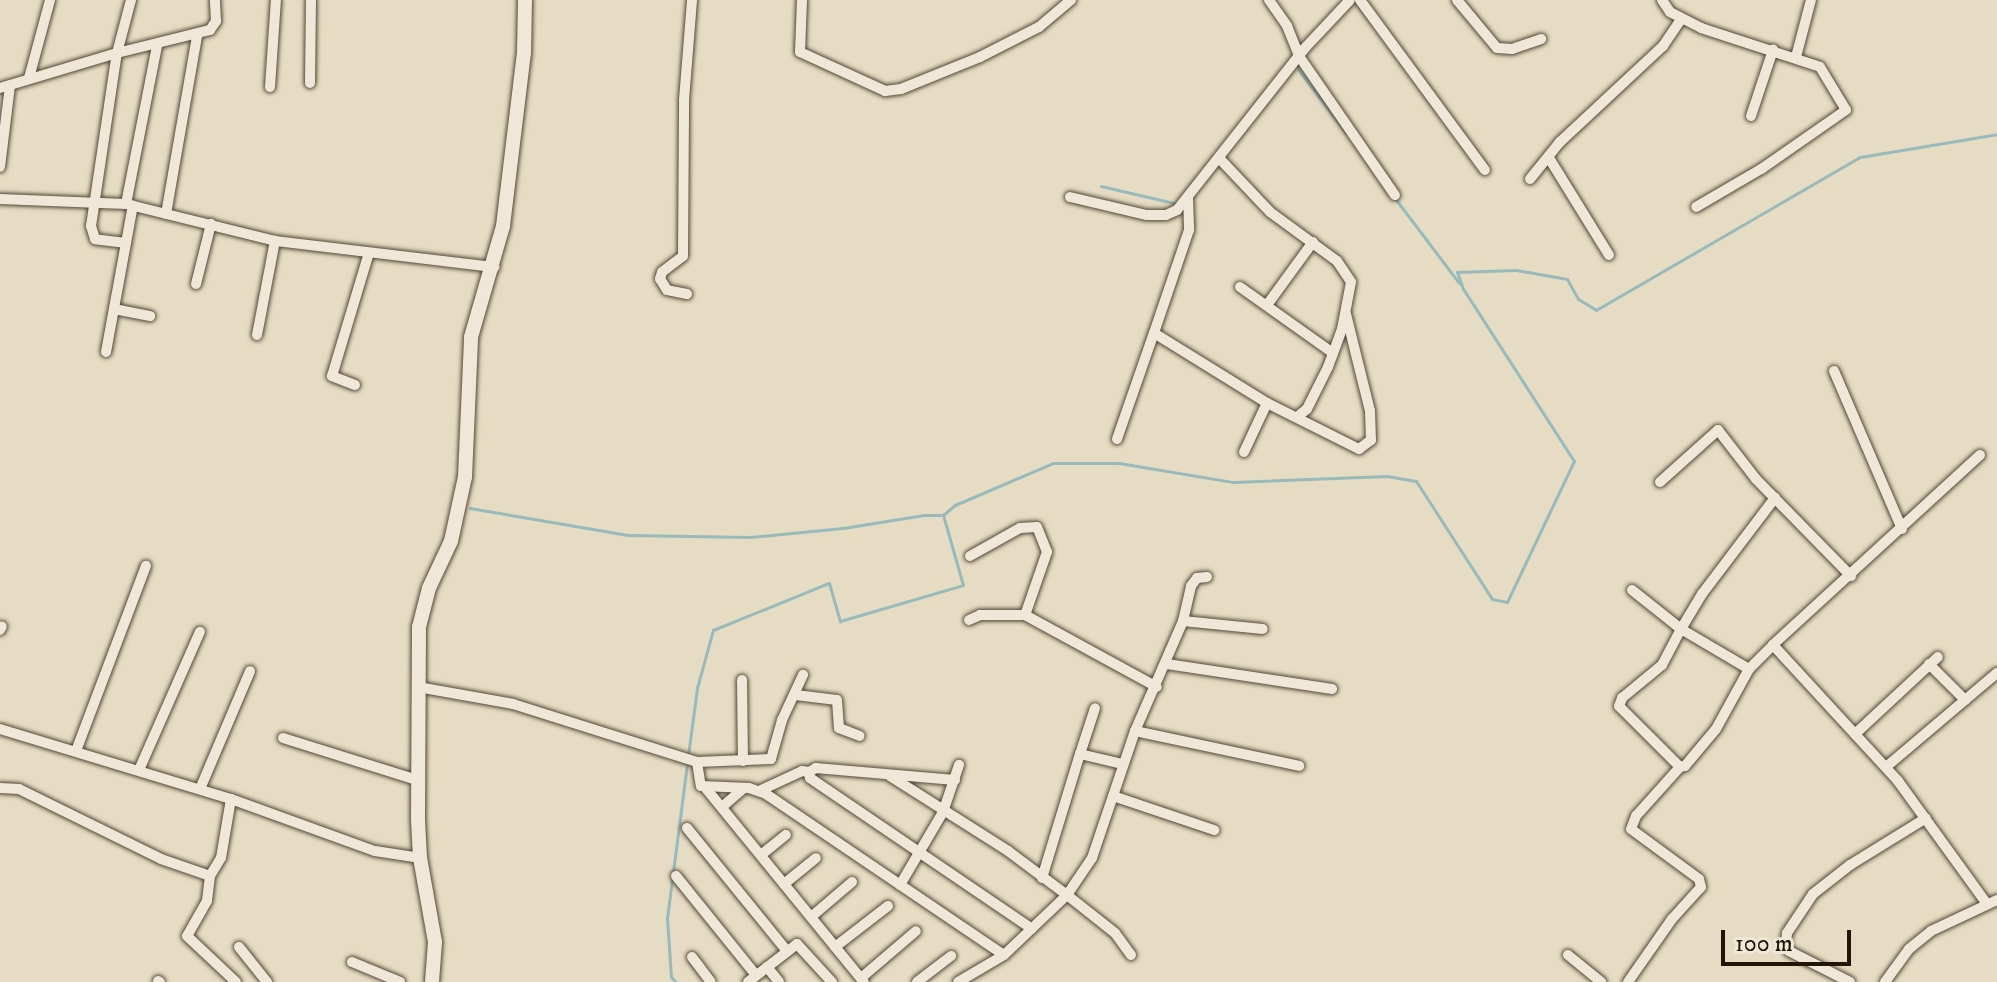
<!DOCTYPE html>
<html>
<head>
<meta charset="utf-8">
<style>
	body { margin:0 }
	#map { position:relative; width:1997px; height:982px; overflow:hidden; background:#e6dcc3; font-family:"IM FELL DW Pica",serif }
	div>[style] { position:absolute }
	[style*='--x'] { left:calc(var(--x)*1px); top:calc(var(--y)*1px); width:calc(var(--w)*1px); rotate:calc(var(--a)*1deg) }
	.stream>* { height:3px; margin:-1.5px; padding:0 1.5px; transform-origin:1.5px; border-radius:1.5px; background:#99babb }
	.roads { filter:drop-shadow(0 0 2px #524735) drop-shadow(0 0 2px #524735) }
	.street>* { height:10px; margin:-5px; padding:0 5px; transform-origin:5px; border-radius:5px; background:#efe8d8 }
	.secondary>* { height:14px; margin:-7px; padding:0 7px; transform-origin:7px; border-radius:7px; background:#efe8d8 }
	span { translate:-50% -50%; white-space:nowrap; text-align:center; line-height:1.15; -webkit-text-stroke:6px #efe8d8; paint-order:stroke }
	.scale { position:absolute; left:1721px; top:930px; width:130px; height:36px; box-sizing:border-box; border:4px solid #211506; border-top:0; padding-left:10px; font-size:24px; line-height:28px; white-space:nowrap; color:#211506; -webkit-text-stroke:6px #efe8d8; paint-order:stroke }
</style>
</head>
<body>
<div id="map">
	<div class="stream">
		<div style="--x:1298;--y:69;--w:80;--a:53.1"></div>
		<div style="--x:1101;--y:186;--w:79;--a:13.2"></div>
		<div style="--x:1394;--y:197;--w:108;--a:52.9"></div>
		<div style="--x:470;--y:508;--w:160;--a:9.7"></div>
		<div style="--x:628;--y:535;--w:122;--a:0.9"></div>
		<div style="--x:750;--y:537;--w:93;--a:-5.5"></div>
		<div style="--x:843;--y:528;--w:82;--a:-9.1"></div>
		<div style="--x:924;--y:515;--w:19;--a:0"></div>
		<div style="--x:943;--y:515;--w:16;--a:-40"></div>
		<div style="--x:955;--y:505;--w:107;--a:-23.2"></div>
		<div style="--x:1053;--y:463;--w:66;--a:0"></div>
		<div style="--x:1119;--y:463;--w:116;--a:9.5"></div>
		<div style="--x:1233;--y:482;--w:154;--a:-2.2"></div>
		<div style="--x:1387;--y:476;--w:29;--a:10"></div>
		<div style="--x:1416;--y:481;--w:140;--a:57.2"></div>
		<div style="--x:1492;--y:599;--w:15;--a:11"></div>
		<div style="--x:1507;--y:602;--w:156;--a:-64.6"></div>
		<div style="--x:1574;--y:461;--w:205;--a:-122.8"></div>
		<div style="--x:1463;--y:289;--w:18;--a:-109"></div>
		<div style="--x:1457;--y:272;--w:59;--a:-1.9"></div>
		<div style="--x:1516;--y:270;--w:52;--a:10"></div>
		<div style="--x:1567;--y:279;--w:23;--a:61"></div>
		<div style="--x:1578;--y:299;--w:21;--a:31"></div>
		<div style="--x:1596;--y:310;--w:305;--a:-30.1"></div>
		<div style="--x:1860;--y:157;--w:139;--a:-9.5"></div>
		<div style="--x:688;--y:755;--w:68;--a:-82.3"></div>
		<div style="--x:697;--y:688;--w:60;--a:-74.6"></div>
		<div style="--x:713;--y:630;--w:125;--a:-22.1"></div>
		<div style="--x:829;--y:583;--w:40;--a:74"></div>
		<div style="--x:840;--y:621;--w:128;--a:-16.3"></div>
		<div style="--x:963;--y:585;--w:73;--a:-105.9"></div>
		<div style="--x:676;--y:982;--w:7;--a:-135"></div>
		<div style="--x:671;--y:977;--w:59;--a:-93.9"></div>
		<div style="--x:667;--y:918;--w:156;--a:-82.6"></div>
	</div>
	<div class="roads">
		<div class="street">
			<div style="--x:802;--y:0;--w:52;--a:92.2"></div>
			<div style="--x:800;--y:52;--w:94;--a:24.6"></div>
			<div style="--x:885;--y:91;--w:16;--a:-7"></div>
			<div style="--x:901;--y:89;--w:85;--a:-22.1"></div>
			<div style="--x:980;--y:57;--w:66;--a:-27"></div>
			<div style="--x:1039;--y:27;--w:42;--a:-40.2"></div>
			<div style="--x:1269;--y:0;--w:32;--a:55"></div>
			<div style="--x:1287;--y:26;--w:32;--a:68"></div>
			<div style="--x:1299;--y:56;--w:169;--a:55.4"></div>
			<div style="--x:1360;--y:0;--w:211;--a:53.7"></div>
			<div style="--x:1457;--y:0;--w:62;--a:50.2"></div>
			<div style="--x:1497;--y:48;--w:15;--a:4"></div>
			<div style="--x:1512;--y:49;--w:31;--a:-19"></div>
			<div style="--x:1662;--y:0;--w:14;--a:56"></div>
			<div style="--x:1670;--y:12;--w:35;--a:27"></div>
			<div style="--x:1701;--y:28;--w:125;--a:18.1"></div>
			<div style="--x:1820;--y:67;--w:50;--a:58.8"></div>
			<div style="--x:1846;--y:110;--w:103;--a:145.2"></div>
			<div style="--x:1761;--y:169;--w:75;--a:149.7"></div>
			<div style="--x:1796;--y:57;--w:59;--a:-75.3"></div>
			<div style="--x:29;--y:78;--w:81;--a:-74.9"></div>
			<div style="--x:310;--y:83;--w:83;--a:-89.3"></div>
			<div style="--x:270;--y:87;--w:87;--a:-86.1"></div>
			<div style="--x:0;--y:88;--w:122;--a:-16.7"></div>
			<div style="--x:117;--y:53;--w:96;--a:-13.9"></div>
			<div style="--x:210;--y:30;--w:11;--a:-56"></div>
			<div style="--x:216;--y:21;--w:21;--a:-93"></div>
			<div style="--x:1751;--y:116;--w:70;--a:-71.6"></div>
			<div style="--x:1219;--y:158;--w:74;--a:46.6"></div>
			<div style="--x:1270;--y:212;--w:83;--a:36.2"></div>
			<div style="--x:1337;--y:261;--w:25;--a:56"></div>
			<div style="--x:1351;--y:282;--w:48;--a:100.8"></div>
			<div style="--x:1342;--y:329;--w:40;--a:110.2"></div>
			<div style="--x:1328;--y:367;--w:47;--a:116.6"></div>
			<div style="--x:1307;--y:409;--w:13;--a:141"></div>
			<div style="--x:1549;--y:158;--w:114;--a:58.3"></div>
			<div style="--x:0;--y:167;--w:82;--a:-83"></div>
			<div style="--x:1530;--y:179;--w:48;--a:-51"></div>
			<div style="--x:1560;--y:142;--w:141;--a:-43"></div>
			<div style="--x:1663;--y:46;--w:32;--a:-56"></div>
			<div style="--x:1070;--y:197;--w:79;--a:13.2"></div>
			<div style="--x:1147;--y:215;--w:19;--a:0"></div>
			<div style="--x:1166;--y:215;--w:12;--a:-24"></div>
			<div style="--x:1177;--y:210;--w:205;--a:-51.7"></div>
			<div style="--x:1304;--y:49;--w:67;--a:-46.8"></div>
			<div style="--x:1188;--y:197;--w:33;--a:88"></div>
			<div style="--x:1189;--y:230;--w:109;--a:108.8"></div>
			<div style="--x:1154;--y:333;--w:133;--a:31.8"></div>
			<div style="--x:1267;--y:403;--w:103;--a:26.6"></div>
			<div style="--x:1359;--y:449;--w:15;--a:-37"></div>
			<div style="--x:1371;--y:440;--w:29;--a:-92"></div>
			<div style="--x:1370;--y:411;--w:100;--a:-103.9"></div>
			<div style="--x:0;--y:199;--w:126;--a:2.3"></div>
			<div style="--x:126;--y:204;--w:154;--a:13.9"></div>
			<div style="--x:275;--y:241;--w:221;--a:6.8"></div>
			<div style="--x:126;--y:204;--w:161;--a:-78.9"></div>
			<div style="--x:166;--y:214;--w:181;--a:-80.1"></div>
			<div style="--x:126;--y:243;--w:31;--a:-173"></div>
			<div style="--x:95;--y:239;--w:14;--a:-107"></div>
			<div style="--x:91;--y:226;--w:175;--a:-81.5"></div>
			<div style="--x:117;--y:53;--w:55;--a:-75.2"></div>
			<div style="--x:196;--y:284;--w:62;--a:-76"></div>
			<div style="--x:1240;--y:287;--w:114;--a:35.4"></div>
			<div style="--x:687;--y:294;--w:20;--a:-169"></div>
			<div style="--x:667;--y:290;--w:13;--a:-122"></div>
			<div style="--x:660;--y:279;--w:7;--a:-74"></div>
			<div style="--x:662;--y:272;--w:26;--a:-37"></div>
			<div style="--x:683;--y:256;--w:156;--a:-89.6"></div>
			<div style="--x:684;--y:100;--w:100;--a:-85.4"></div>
			<div style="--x:1267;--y:305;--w:78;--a:-53.9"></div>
			<div style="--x:114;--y:309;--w:37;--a:11"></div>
			<div style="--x:257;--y:335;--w:96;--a:-79.2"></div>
			<div style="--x:106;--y:352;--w:149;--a:-79.6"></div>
			<div style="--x:1834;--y:371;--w:172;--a:66.7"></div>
			<div style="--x:355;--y:385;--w:25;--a:-159"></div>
			<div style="--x:332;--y:376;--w:128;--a:-73.3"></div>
			<div style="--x:1117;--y:439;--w:112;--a:-70.8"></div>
			<div style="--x:1244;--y:452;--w:54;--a:-64.9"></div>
			<div style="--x:1980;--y:455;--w:281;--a:137.5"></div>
			<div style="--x:1773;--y:645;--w:185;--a:47.4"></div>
			<div style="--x:1898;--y:781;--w:152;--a:54.1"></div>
			<div style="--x:1660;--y:482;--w:78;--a:-41.9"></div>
			<div style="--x:1718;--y:430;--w:62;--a:52.2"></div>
			<div style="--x:1756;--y:479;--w:136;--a:45.6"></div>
			<div style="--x:970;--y:556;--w:57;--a:-29.2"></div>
			<div style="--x:1020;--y:528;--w:17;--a:-3"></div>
			<div style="--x:1037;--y:527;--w:27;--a:68"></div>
			<div style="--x:1047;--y:552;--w:67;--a:109.2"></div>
			<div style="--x:1025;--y:615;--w:150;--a:28.6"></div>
			<div style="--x:1632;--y:590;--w:63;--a:38.5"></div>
			<div style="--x:1681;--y:629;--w:41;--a:-59"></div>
			<div style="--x:1702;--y:594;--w:121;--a:-52.8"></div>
			<div style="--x:969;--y:620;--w:12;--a:-24"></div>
			<div style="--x:980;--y:615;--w:45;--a:0"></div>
			<div style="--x:1183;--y:621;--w:80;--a:5.7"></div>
			<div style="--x:0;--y:630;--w:4;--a:-63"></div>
			<div style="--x:1167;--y:664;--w:167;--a:8.6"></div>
			<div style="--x:1929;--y:664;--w:51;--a:45"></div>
			<div style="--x:1965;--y:700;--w:42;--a:-40.2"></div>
			<div style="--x:1749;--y:669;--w:68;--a:118.8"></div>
			<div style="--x:1716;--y:729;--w:48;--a:130"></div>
			<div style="--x:1685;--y:766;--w:5;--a:169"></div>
			<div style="--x:1680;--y:767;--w:86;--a:-135"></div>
			<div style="--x:1619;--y:706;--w:9;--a:-69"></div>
			<div style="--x:1622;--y:698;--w:52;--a:-39.5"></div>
			<div style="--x:1662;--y:665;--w:41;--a:-62.2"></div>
			<div style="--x:1681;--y:629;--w:79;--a:30.5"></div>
			<div style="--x:1749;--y:669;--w:34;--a:-45"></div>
			<div style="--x:742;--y:680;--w:81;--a:89.3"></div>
			<div style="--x:418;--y:687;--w:97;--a:10.1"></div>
			<div style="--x:513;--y:704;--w:193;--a:17.5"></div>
			<div style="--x:697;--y:762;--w:24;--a:81"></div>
			<div style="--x:701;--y:786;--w:48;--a:2.4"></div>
			<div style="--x:749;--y:788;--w:18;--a:19"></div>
			<div style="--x:766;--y:794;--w:287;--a:34.1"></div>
			<div style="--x:796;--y:695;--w:41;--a:7"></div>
			<div style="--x:837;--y:700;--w:28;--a:86"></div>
			<div style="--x:839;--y:728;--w:22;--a:21"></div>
			<div style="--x:0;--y:729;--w:241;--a:16.9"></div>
			<div style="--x:231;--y:799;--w:153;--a:19.9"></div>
			<div style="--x:375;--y:851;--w:46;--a:8.8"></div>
			<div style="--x:1135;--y:731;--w:168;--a:12"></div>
			<div style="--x:1855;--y:734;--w:113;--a:-42.9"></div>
			<div style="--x:283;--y:738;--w:140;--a:17.4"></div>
			<div style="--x:76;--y:751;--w:198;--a:-69.3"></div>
			<div style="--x:1080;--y:754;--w:48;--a:-71.9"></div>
			<div style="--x:697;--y:762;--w:74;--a:-2.3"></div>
			<div style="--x:771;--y:759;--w:41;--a:-74.2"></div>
			<div style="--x:782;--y:720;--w:50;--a:-65"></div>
			<div style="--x:1886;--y:767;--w:104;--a:-40.3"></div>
			<div style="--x:139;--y:770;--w:151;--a:-66.2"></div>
			<div style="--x:890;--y:776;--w:140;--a:32.4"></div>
			<div style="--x:1008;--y:851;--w:74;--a:36.7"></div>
			<div style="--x:1067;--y:895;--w:87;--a:136.4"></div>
			<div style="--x:1004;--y:955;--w:53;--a:149.6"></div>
			<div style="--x:955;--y:780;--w:140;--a:-175.1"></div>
			<div style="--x:816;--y:768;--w:8;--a:150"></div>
			<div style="--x:809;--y:772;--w:6;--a:81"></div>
			<div style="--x:810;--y:778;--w:268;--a:34.2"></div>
			<div style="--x:704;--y:786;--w:253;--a:50.8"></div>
			<div style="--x:0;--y:788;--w:19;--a:3"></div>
			<div style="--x:19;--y:789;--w:158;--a:26.2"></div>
			<div style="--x:161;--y:859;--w:52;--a:19.1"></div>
			<div style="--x:210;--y:876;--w:21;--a:-59"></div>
			<div style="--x:221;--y:858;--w:60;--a:-80.4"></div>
			<div style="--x:200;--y:789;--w:128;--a:-67"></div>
			<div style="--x:759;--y:791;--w:47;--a:-24.9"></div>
			<div style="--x:802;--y:771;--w:7;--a:8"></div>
			<div style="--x:1113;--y:796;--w:107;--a:18.6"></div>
			<div style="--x:722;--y:807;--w:29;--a:-41"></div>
			<div style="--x:687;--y:828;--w:159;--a:50.9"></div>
			<div style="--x:761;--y:855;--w:32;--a:-39"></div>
			<div style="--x:210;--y:876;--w:25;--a:97"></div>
			<div style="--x:207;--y:901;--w:40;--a:119.7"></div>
			<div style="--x:187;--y:936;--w:67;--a:43.2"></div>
			<div style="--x:676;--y:876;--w:127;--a:51.1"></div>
			<div style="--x:1042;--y:878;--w:130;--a:-73"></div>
			<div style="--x:1080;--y:754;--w:43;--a:13.4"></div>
			<div style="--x:784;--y:884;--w:41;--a:-39.1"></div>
			<div style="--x:900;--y:885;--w:85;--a:-59.5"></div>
			<div style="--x:943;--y:812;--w:50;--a:-71.2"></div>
			<div style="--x:811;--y:917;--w:54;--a:-40.5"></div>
			<div style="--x:239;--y:947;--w:45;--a:51.3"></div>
			<div style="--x:835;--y:947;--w:67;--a:-37.7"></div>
			<div style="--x:1131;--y:955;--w:27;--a:-126"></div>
			<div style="--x:1115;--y:933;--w:61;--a:-141.6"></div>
			<div style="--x:1067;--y:895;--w:45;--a:-56"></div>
			<div style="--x:1092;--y:858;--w:134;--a:-71.3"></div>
			<div style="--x:1135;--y:731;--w:120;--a:-66.4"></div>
			<div style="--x:1183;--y:621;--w:36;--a:-77"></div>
			<div style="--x:1191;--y:586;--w:10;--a:-53"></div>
			<div style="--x:1197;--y:578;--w:10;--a:-6"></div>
			<div style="--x:1568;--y:955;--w:43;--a:39.3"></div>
			<div style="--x:692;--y:957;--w:31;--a:53"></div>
			<div style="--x:352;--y:962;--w:52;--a:22.6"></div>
			<div style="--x:767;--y:967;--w:19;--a:51"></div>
			<div style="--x:861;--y:978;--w:72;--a:-40.5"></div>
			<div style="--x:158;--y:981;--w:2;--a:27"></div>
			<div style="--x:748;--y:982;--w:62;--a:-37.8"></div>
			<div style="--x:797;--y:944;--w:52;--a:47.4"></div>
			<div style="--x:917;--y:982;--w:43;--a:-37.4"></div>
			<div style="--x:1628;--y:982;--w:77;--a:-55.1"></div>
			<div style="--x:1672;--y:919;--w:43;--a:-47.8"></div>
			<div style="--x:1701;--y:887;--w:8;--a:-104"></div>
			<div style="--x:1699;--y:879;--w:84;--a:-143.7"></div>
			<div style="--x:1631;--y:829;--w:14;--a:-69"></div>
			<div style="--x:1636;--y:816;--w:66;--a:-48.1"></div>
			<div style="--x:1850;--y:982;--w:68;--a:-153.1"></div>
			<div style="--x:1789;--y:951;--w:8;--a:-113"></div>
			<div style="--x:1786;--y:944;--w:11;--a:-85"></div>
			<div style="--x:1787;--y:933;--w:47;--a:-56.3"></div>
			<div style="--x:1813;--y:894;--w:47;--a:-38.1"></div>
			<div style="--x:1850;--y:865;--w:89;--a:-31.7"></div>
			<div style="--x:1885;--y:982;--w:41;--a:-54"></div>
			<div style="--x:1909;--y:949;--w:28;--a:-39"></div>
			<div style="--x:1931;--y:931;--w:73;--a:-25.2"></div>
		</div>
		<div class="secondary">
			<div style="--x:432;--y:982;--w:40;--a:-85.7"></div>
			<div style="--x:435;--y:942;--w:85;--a:-100.1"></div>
			<div style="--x:420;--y:858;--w:39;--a:-93"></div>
			<div style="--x:418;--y:819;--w:192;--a:-89.7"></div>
			<div style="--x:419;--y:627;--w:40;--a:-75.6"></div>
			<div style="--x:429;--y:588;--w:52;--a:-64.9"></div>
			<div style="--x:451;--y:541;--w:66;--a:-77.7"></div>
			<div style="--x:465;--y:477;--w:140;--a:-87.5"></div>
			<div style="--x:471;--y:337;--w:116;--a:-73.9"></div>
			<div style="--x:503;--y:226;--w:174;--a:-83.1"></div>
			<div style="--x:524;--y:53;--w:53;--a:-88.9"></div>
		</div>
	</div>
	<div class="scale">100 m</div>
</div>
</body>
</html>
